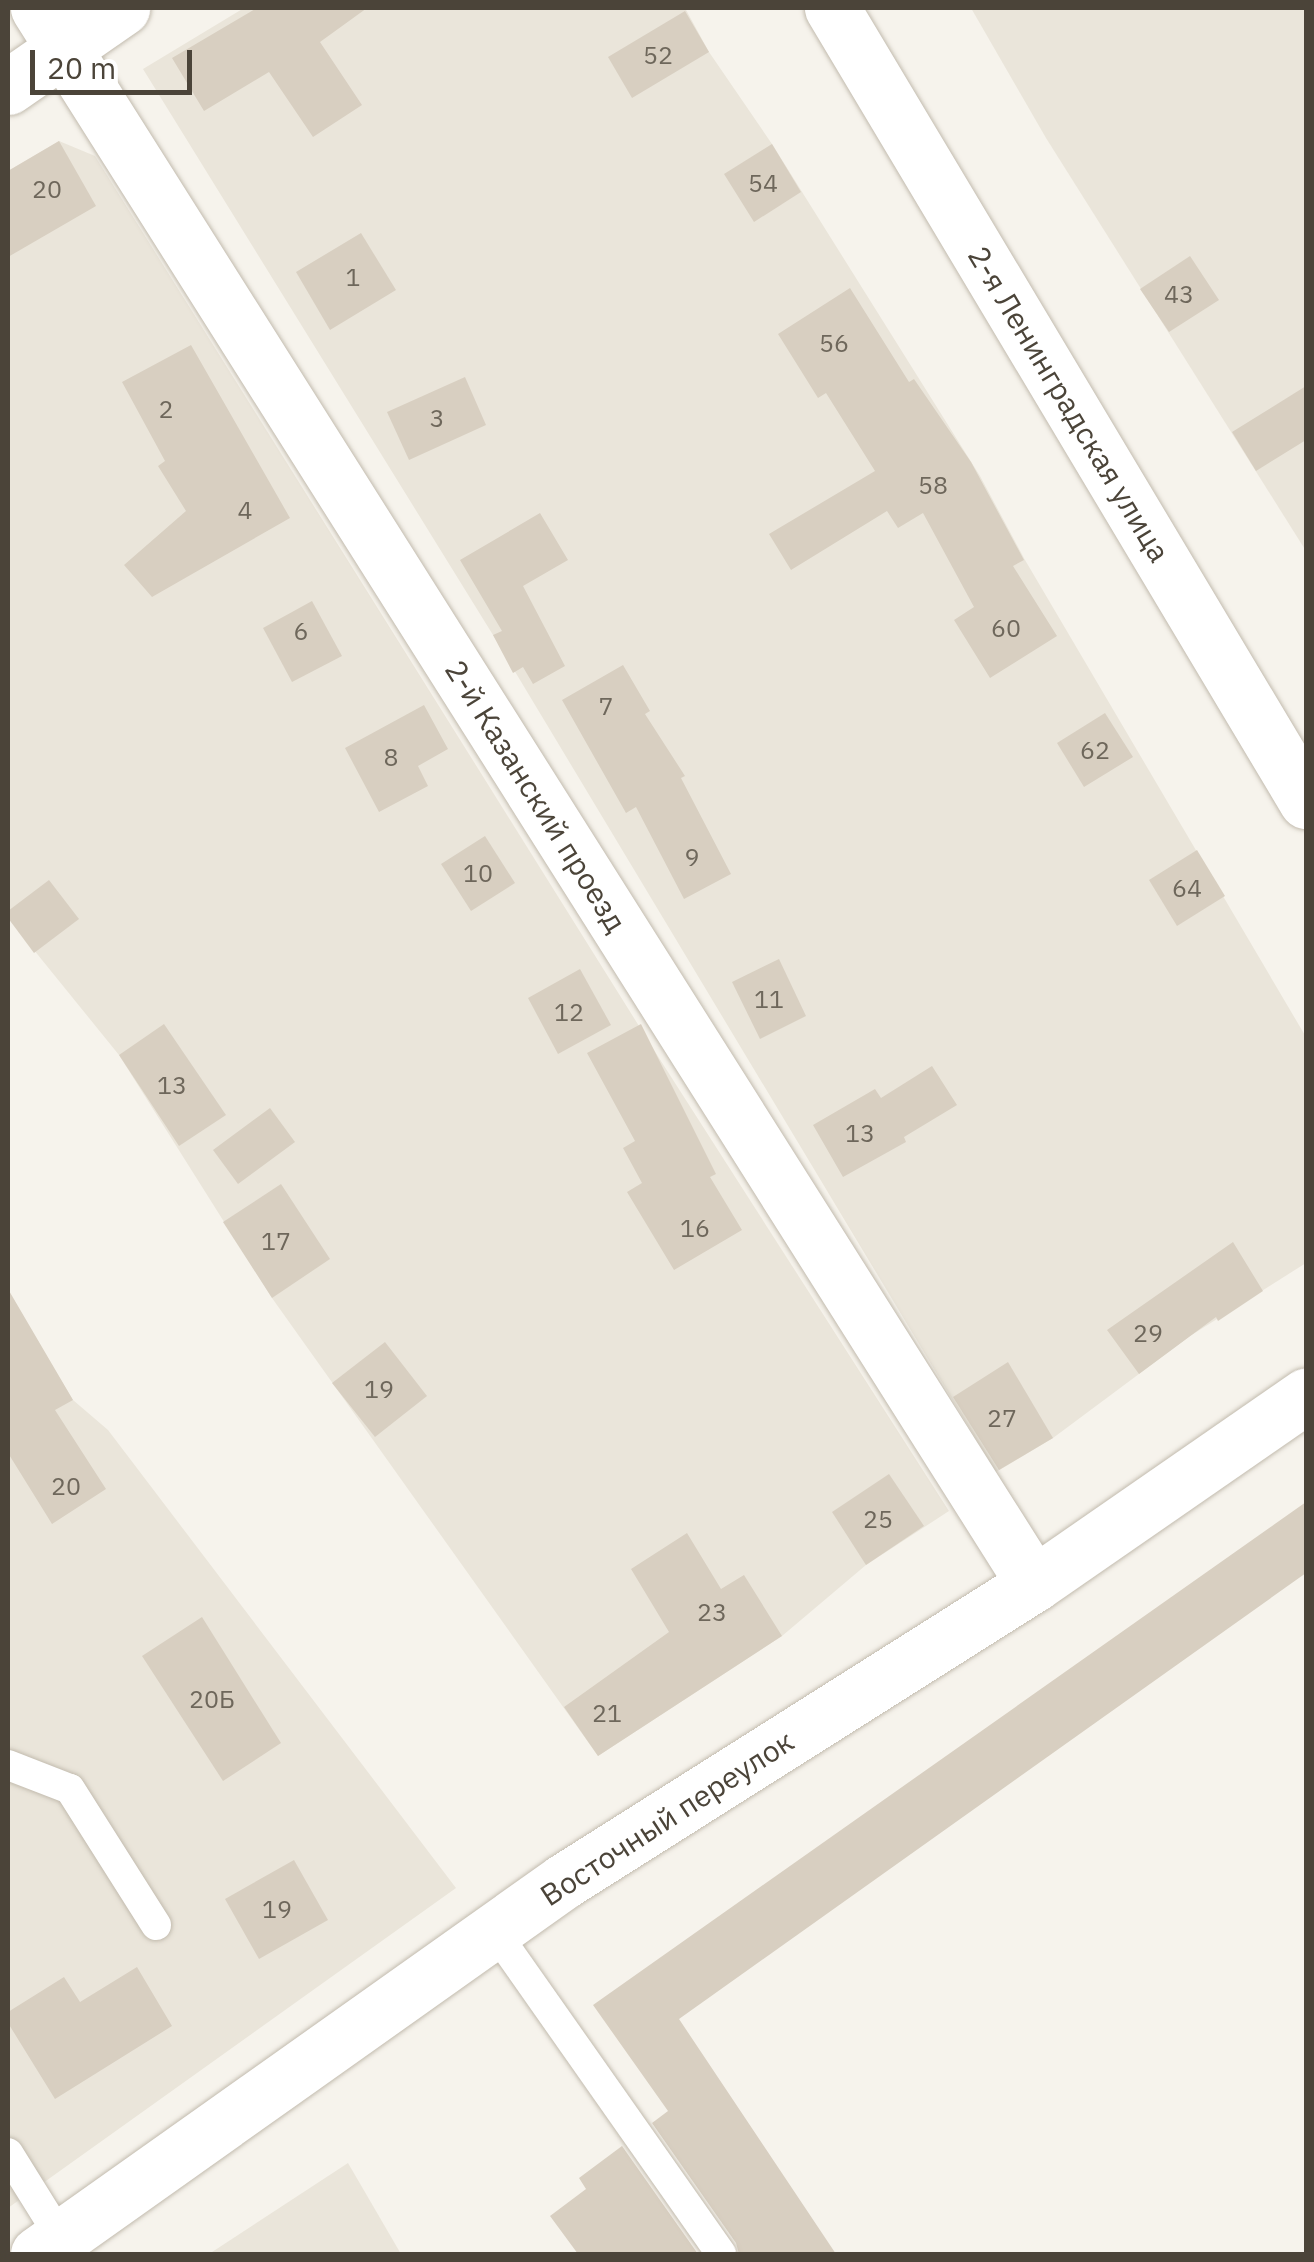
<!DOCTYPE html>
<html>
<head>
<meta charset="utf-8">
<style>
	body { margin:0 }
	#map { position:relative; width:1314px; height:2262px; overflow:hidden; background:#f6f3ec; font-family:"IBM Plex Sans",sans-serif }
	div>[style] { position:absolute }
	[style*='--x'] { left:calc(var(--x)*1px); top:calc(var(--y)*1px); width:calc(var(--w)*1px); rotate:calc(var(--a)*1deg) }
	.residential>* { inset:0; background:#eae5da }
	.building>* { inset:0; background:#d8cfc1 }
	.roads { filter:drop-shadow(0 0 2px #c2bbae) drop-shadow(0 0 2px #c2bbae) }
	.service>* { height:30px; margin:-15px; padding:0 15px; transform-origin:15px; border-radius:15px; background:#fff }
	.minor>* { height:55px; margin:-27.5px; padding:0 27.5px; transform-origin:27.5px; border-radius:27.5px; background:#fff }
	span { translate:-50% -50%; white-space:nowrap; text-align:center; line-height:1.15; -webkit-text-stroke:9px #fff; paint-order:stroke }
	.number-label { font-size:25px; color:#6e675b }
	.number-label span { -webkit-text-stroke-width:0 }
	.street-label { font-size:30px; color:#4b4439 }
	.frame { position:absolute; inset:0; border:10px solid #4b4439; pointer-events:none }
	.scale { position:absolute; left:30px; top:50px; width:162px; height:45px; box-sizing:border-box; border:5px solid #4b4439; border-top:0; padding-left:12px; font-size:30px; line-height:35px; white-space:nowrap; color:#4b4439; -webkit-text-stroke:8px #fff; paint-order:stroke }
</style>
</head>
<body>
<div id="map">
	<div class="residential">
		<div style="clip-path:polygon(244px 8px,685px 8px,709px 52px,772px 144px,980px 476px,1025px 560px,1306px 1037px,1306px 1263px,1190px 1336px,1053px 1438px,996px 1472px,493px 635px,143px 69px)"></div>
		<div style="clip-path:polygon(971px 8px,1306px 8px,1306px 551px,1046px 138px)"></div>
		<div style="clip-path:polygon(59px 141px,95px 156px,659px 1058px,949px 1511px,866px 1565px,782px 1636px,598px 1756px,272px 1298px,119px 1055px,8px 918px,8px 171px)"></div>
		<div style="clip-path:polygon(8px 1293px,73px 1400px,108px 1430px,456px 1888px,8px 2208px)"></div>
		<div style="clip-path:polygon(348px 2163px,401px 2254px,209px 2254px)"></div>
	</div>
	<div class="building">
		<div style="clip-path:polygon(257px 8px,367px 8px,320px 42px,362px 105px,313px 137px,269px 72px,204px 111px,172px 58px)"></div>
		<div style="clip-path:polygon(685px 11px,709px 52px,632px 98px,608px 57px)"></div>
		<div style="clip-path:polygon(59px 141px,96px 206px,8px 257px,8px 171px)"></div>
		<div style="clip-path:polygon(772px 144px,801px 192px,754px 222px,724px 174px)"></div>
		<div style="clip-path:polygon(361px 233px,396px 290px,330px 330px,296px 272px)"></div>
		<div style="clip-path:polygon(1190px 256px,1219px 300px,1169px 332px,1140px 289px)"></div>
		<div style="clip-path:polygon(850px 288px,909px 382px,914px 379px,971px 462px,1024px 560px,1013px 566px,1057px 636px,990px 678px,954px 620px,974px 607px,923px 513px,898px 528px,887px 511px,791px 570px,769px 534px,875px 471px,826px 393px,818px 398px,778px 334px)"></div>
		<div style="clip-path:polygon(191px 345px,290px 518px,152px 597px,124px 565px,186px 511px,158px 466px,165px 461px,122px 382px)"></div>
		<div style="clip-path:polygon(465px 377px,486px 425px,409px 460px,387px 412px)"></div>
		<div style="clip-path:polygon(1306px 386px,1306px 440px,1256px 471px,1232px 432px)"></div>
		<div style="clip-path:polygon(540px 513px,568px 560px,523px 586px,565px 666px,533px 684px,523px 667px,513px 673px,493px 635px,502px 631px,460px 560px)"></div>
		<div style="clip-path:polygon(312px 601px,342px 656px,292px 682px,263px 628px)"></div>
		<div style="clip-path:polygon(623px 665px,650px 711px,645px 714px,685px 776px,681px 778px,731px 874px,684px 899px,636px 807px,626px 813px,562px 700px)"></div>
		<div style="clip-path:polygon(424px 705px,448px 749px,418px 766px,428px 786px,379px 812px,345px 748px)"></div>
		<div style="clip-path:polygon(1105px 713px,1133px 757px,1084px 787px,1057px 743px)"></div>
		<div style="clip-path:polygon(485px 836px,515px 883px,471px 911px,441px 864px)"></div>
		<div style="clip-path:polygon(1197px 850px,1225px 896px,1177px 926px,1149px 880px)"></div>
		<div style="clip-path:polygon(49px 880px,79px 919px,34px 953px,8px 918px,8px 911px)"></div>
		<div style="clip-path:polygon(779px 959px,806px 1016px,760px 1039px,732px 982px)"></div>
		<div style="clip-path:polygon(580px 969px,611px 1025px,558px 1054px,528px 998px)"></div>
		<div style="clip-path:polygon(164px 1024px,226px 1115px,179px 1146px,119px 1055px)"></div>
		<div style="clip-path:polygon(641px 1024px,716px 1174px,710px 1177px,742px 1230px,674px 1270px,627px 1192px,642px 1183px,623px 1148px,635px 1141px,587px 1053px)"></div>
		<div style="clip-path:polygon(932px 1066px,957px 1105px,904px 1137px,906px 1142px,843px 1177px,813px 1125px,875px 1089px,881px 1098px)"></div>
		<div style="clip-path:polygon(270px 1108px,295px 1142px,238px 1184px,213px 1150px)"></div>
		<div style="clip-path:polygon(281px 1184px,330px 1259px,272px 1298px,223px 1222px)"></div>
		<div style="clip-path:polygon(1233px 1242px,1263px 1291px,1218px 1321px,1216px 1317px,1139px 1374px,1107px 1330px)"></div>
		<div style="clip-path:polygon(8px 1289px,73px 1400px,55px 1410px,106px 1489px,52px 1524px,8px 1453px)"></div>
		<div style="clip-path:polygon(385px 1342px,427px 1396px,375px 1437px,332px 1383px)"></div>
		<div style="clip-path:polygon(1008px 1362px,1053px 1438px,999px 1470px,953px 1397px)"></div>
		<div style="clip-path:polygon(889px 1474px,924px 1526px,866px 1565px,832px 1512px)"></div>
		<div style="clip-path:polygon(1306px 1502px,1306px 1573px,679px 2019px,836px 2254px,739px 2254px,736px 2243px,652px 2123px,668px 2111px,593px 2005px)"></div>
		<div style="clip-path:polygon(687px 1533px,721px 1589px,744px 1575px,782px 1636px,598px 1756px,564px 1707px,669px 1632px,631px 1569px)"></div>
		<div style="clip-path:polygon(202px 1617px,281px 1743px,223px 1781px,142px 1656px)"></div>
		<div style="clip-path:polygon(294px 1860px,328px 1920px,259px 1959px,225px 1899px)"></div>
		<div style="clip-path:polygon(137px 1967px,172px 2026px,55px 2099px,8px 2023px,8px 2012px,64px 1977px,80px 2002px)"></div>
		<div style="clip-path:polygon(622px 2146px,698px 2254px,578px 2254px,550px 2216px,586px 2189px,579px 2178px)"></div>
	</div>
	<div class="roads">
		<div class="service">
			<div style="--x:8;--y:1765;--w:66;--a:21.2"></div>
			<div style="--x:70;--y:1789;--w:161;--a:57.7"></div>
			<div style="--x:495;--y:1932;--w:393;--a:54.9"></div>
			<div style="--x:8;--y:2153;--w:100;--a:58.1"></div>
		</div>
		<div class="minor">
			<div style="--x:38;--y:8;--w:1864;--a:57.71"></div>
			<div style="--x:832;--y:8;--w:924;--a:59.13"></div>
			<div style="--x:8;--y:87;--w:139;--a:-34.7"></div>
			<div style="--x:38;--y:2254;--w:645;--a:-35.34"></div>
			<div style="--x:564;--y:1881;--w:556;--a:-32.29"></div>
			<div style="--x:1034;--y:1584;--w:331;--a:-34.7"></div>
		</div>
	</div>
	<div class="number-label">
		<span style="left:658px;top:55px">52</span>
		<span style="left:763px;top:183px">54</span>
		<span style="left:47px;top:189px">20</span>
		<span style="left:353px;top:277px">1</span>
		<span style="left:1179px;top:294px">43</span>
		<span style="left:834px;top:343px">56</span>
		<span style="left:166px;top:409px">2</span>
		<span style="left:437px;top:418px">3</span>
		<span style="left:933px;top:485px">58</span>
		<span style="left:245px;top:510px">4</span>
		<span style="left:1006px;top:628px">60</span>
		<span style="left:301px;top:631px">6</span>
		<span style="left:606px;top:706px">7</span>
		<span style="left:1095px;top:750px">62</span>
		<span style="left:391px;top:757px">8</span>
		<span style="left:692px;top:857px">9</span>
		<span style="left:478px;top:873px">10</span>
		<span style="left:1187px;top:888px">64</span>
		<span style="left:769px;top:999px">11</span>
		<span style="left:569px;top:1012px">12</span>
		<span style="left:172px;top:1085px">13</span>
		<span style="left:860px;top:1133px">13</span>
		<span style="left:695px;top:1228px">16</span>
		<span style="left:276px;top:1241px">17</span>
		<span style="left:1148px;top:1333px">29</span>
		<span style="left:379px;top:1389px">19</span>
		<span style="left:1002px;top:1418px">27</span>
		<span style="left:66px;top:1486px">20</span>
		<span style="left:878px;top:1519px">25</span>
		<span style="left:712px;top:1612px">23</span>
		<span style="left:212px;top:1699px">20Б</span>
		<span style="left:607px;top:1713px">21</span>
		<span style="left:277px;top:1909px">19</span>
	</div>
	<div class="street-label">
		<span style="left:1069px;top:404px;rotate:59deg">2-я Ленинградская улица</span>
		<span style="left:536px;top:796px;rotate:58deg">2-й Казанский проезд</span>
		<span style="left:667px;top:1818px;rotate:-33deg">Восточный переулок</span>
	</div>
	<div class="frame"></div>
	<div class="scale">20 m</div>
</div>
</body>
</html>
